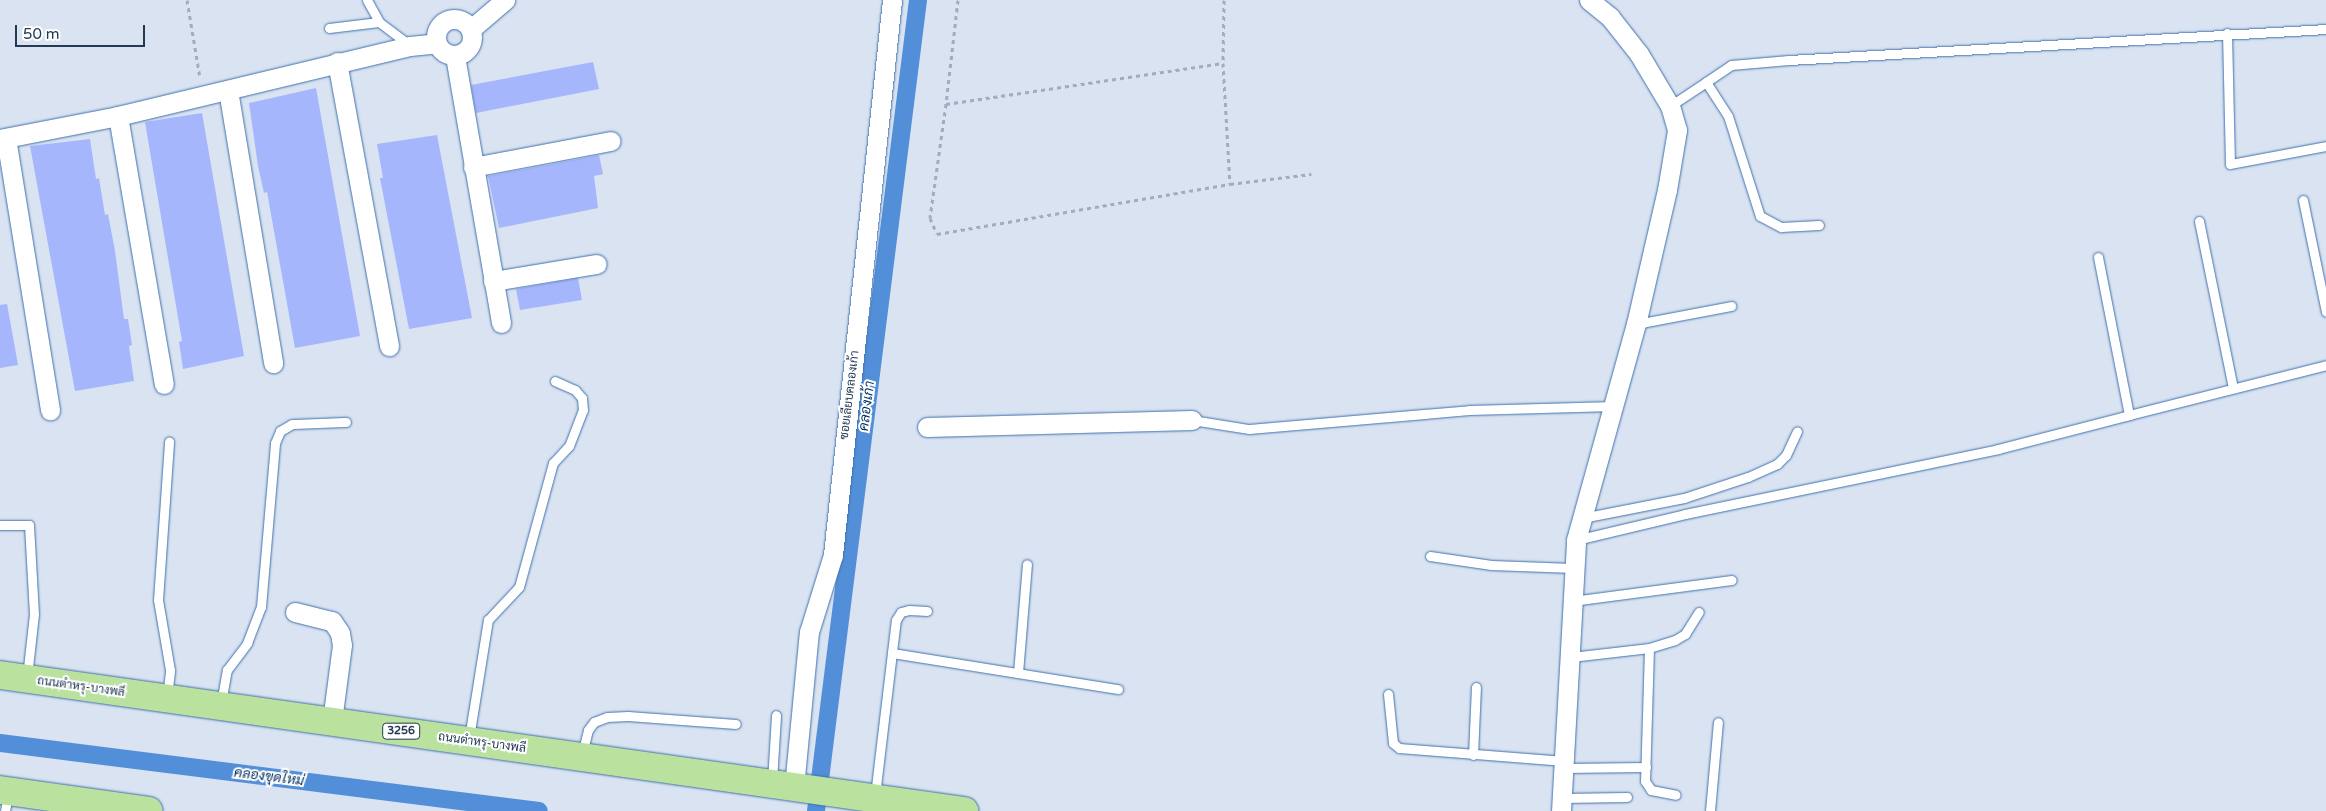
<!DOCTYPE html>
<html>
<head>
<meta charset="utf-8">
<style>
	body { margin:0 }
	#map { position:relative; width:2326px; height:811px; overflow:hidden; background:#d9e3f1; font-family:"Varela Round",Sarabun,sans-serif }
	div>[style] { position:absolute }
	[style*='--x'] { left:calc(var(--x)*1px); top:calc(var(--y)*1px); width:calc(var(--w)*1px); rotate:calc(var(--a)*1deg) }
	.canal>* { height:18px; margin:-9px; padding:0 9px; transform-origin:9px; border-radius:9px; background:#528fd8 }
	.building>* { inset:0; background:#a6b6fc }
	.path>* { height:3px; margin-top:-1.5px; transform-origin:0; background:repeating-linear-gradient(90deg,#9fadbf 0 4px,transparent 0 8px) }
	.roads { filter:drop-shadow(0 0 1px #3e70ad) drop-shadow(0 0 1px #3e70ad) }
	.lane>* { height:9px; margin:-4.5px; padding:0 4.5px; transform-origin:4.5px; border-radius:4.5px; background:#fff }
	.street>* { height:19px; margin:-9.5px; padding:0 9.5px; transform-origin:9.5px; border-radius:9.5px; background:#fff }
	.street>.ring { margin:-9.5px; padding:0; box-sizing:content-box; background:none; border:19px solid #fff; border-radius:50% }
	.primary>* { height:28px; margin:-14px; padding:0 14px; transform-origin:14px; border-radius:14px; background:#bae19e }
	span { translate:-50% -50%; white-space:nowrap; text-align:center; line-height:1.15; -webkit-text-stroke:4px #fff; paint-order:stroke }
	.shield-label span { padding:1px 4px; background:#fff; border:1px solid; border-radius:4px; -webkit-text-stroke-width:0 }
	.shield-label { font-size:11px; color:#233954; font-weight:700 }
	.street-label { font-size:12px; color:#233954 }
	.water-label { font-size:14px; color:#03305e; font-style:italic }
	.scale { position:absolute; left:15px; top:25px; width:130px; height:22px; box-sizing:border-box; border:2px solid #233954; border-top:0; padding-left:6px; font-size:15px; line-height:18px; white-space:nowrap; color:#233954; -webkit-text-stroke:4px #fff; paint-order:stroke }
</style>
</head>
<body>
<div id="map">
	<div class="canal">
		<div style="--x:0;--y:743;--w:543;--a:7.19"></div>
		<div style="--x:816;--y:811;--w:817;--a:-82.83"></div>
	</div>
	<div class="building">
		<div style="clip-path:polygon(593px 62px,599px 89px,476px 113px,471px 85px)"></div>
		<div style="clip-path:polygon(316px 88px,360px 336px,295px 348px,267px 192px,264px 193px,258px 166px,249px 103px)"></div>
		<div style="clip-path:polygon(202px 113px,244px 356px,183px 369px,179px 342px,182px 341px,145px 122px)"></div>
		<div style="clip-path:polygon(437px 135px,472px 318px,409px 329px,380px 178px,383px 178px,377px 144px)"></div>
		<div style="clip-path:polygon(90px 139px,96px 179px,99px 178px,105px 215px,108px 214px,115px 251px,124px 319px,128px 319px,132px 345px,129px 346px,134px 381px,75px 391px,30px 146px)"></div>
		<div style="clip-path:polygon(599px 155px,603px 174px,594px 176px,598px 208px,499px 228px,488px 176px)"></div>
		<div style="clip-path:polygon(578px 278px,582px 300px,520px 310px,516px 289px)"></div>
		<div style="clip-path:polygon(7px 304px,18px 365px,0 368px,0 305px)"></div>
	</div>
	<div class="path">
		<div style="--x:187;--y:0;--w:79;--a:80.5"></div>
		<div style="--x:958;--y:0;--w:105;--a:96.6"></div>
		<div style="--x:946;--y:104;--w:280;--a:-8.4"></div>
		<div style="--x:1224;--y:0;--w:63;--a:90.9"></div>
		<div style="--x:1223;--y:63;--w:121;--a:86.7"></div>
		<div style="--x:946;--y:104;--w:115;--a:98"></div>
		<div style="--x:930;--y:218;--w:17;--a:66"></div>
		<div style="--x:937;--y:234;--w:297;--a:-9.7"></div>
		<div style="--x:1230;--y:184;--w:82;--a:-7"></div>
	</div>
	<div class="roads">
		<div class="lane">
			<div style="--x:367;--y:0;--w:25;--a:61"></div>
			<div style="--x:379;--y:22;--w:38;--a:37"></div>
			<div style="--x:329;--y:28;--w:50;--a:-6.8"></div>
			<div style="--x:2227;--y:33;--w:131;--a:88.7"></div>
			<div style="--x:2230;--y:164;--w:98;--a:-10.6"></div>
			<div style="--x:1706;--y:82;--w:30;--a:-34"></div>
			<div style="--x:1731;--y:65;--w:58;--a:-4.9"></div>
			<div style="--x:1789;--y:60;--w:538;--a:-3.3"></div>
			<div style="--x:1670;--y:106;--w:43;--a:-33.7"></div>
			<div style="--x:1706;--y:82;--w:40;--a:57.1"></div>
			<div style="--x:1728;--y:116;--w:105;--a:72.3"></div>
			<div style="--x:1760;--y:216;--w:24;--a:28"></div>
			<div style="--x:1781;--y:227;--w:38;--a:-3"></div>
			<div style="--x:2303;--y:200;--w:114;--a:78.4"></div>
			<div style="--x:2199;--y:221;--w:170;--a:78.5"></div>
			<div style="--x:1636;--y:324;--w:97;--a:-10.7"></div>
			<div style="--x:2129;--y:415;--w:203;--a:-14.2"></div>
			<div style="--x:1192;--y:420;--w:58;--a:9"></div>
			<div style="--x:1249;--y:429;--w:221;--a:-4.9"></div>
			<div style="--x:1469;--y:410;--w:145;--a:-1.6"></div>
			<div style="--x:1582;--y:518;--w:104;--a:-11.1"></div>
			<div style="--x:1684;--y:498;--w:67;--a:-18.2"></div>
			<div style="--x:1748;--y:477;--w:32;--a:-24"></div>
			<div style="--x:1777;--y:464;--w:13;--a:-45"></div>
			<div style="--x:1786;--y:455;--w:26;--a:-65"></div>
			<div style="--x:0;--y:525;--w:29;--a:0"></div>
			<div style="--x:29;--y:525;--w:89;--a:86.8"></div>
			<div style="--x:34;--y:614;--w:62;--a:96.4"></div>
			<div style="--x:1576;--y:540;--w:112;--a:-13.4"></div>
			<div style="--x:1685;--y:514;--w:320;--a:-11.7"></div>
			<div style="--x:1998;--y:449;--w:135;--a:-14.5"></div>
			<div style="--x:2129;--y:415;--w:161;--a:-101.1"></div>
			<div style="--x:1430;--y:556;--w:62;--a:8.4"></div>
			<div style="--x:1491;--y:565;--w:82;--a:2.1"></div>
			<div style="--x:1572;--y:601;--w:161;--a:-7.5"></div>
			<div style="--x:1649;--y:648;--w:133;--a:91.7"></div>
			<div style="--x:1645;--y:781;--w:11;--a:56"></div>
			<div style="--x:1651;--y:790;--w:25;--a:11"></div>
			<div style="--x:892;--y:653;--w:229;--a:9.1"></div>
			<div style="--x:1571;--y:657;--w:79;--a:-6.6"></div>
			<div style="--x:1649;--y:648;--w:27;--a:-17"></div>
			<div style="--x:1675;--y:640;--w:12;--a:-31"></div>
			<div style="--x:1685;--y:634;--w:26;--a:-58"></div>
			<div style="--x:1018;--y:673;--w:109;--a:-85.3"></div>
			<div style="--x:1388;--y:694;--w:49;--a:84.2"></div>
			<div style="--x:1393;--y:743;--w:8;--a:40"></div>
			<div style="--x:1399;--y:748;--w:166;--a:4.5"></div>
			<div style="--x:167;--y:696;--w:26;--a:-83"></div>
			<div style="--x:170;--y:670;--w:71;--a:-99.7"></div>
			<div style="--x:158;--y:600;--w:159;--a:-86"></div>
			<div style="--x:221;--y:703;--w:34;--a:-80"></div>
			<div style="--x:227;--y:670;--w:34;--a:-53"></div>
			<div style="--x:247;--y:643;--w:39;--a:-69"></div>
			<div style="--x:261;--y:607;--w:165;--a:-85.1"></div>
			<div style="--x:275;--y:443;--w:13;--a:-67"></div>
			<div style="--x:280;--y:431;--w:14;--a:-30"></div>
			<div style="--x:292;--y:424;--w:54;--a:-2.1"></div>
			<div style="--x:469;--y:738;--w:120;--a:-80.9"></div>
			<div style="--x:488;--y:620;--w:45;--a:-46.8"></div>
			<div style="--x:519;--y:587;--w:129;--a:-74.7"></div>
			<div style="--x:553;--y:463;--w:23;--a:-47"></div>
			<div style="--x:569;--y:446;--w:39;--a:-69"></div>
			<div style="--x:583;--y:410;--w:12;--a:-95"></div>
			<div style="--x:582;--y:398;--w:11;--a:-131"></div>
			<div style="--x:575;--y:390;--w:22;--a:-156"></div>
			<div style="--x:582;--y:754;--w:25;--a:-76"></div>
			<div style="--x:588;--y:730;--w:10;--a:-53"></div>
			<div style="--x:594;--y:722;--w:14;--a:-21"></div>
			<div style="--x:607;--y:717;--w:21;--a:-3"></div>
			<div style="--x:628;--y:716;--w:108;--a:4.2"></div>
			<div style="--x:1473;--y:755;--w:68;--a:-87.5"></div>
			<div style="--x:1564;--y:768;--w:82;--a:-0.7"></div>
			<div style="--x:772;--y:781;--w:66;--a:-86.5"></div>
			<div style="--x:875;--y:795;--w:176;--a:-83.2"></div>
			<div style="--x:896;--y:620;--w:9;--a:-58"></div>
			<div style="--x:901;--y:612;--w:8;--a:-14"></div>
			<div style="--x:909;--y:610;--w:18;--a:3"></div>
			<div style="--x:1562;--y:798;--w:65;--a:-0.9"></div>
			<div style="--x:5;--y:811;--w:17;--a:-80"></div>
			<div style="--x:1710;--y:811;--w:89;--a:-84.9"></div>
		</div>
		<div class="street">
			<div class="ring" style="left:436px;top:19px;width:17px;height:17px"></div>
			<div style="--x:471;--y:29;--w:45;--a:-40.5"></div>
			<div style="--x:455;--y:56;--w:271;--a:80.2"></div>
			<div style="--x:337;--y:62;--w:289;--a:79.6"></div>
			<div style="--x:228;--y:90;--w:277;--a:80.6"></div>
			<div style="--x:118;--y:116;--w:272;--a:80.3"></div>
			<div style="--x:6;--y:138;--w:276;--a:80.8"></div>
			<div style="--x:0;--y:139;--w:120;--a:-11"></div>
			<div style="--x:118;--y:116;--w:300;--a:-13.5"></div>
			<div style="--x:410;--y:46;--w:27;--a:-6"></div>
			<div style="--x:473;--y:167;--w:140;--a:-10.7"></div>
			<div style="--x:493;--y:281;--w:105;--a:-9.3"></div>
			<div style="--x:927;--y:427;--w:265;--a:-1.5"></div>
			<div style="--x:295;--y:612;--w:38;--a:14"></div>
			<div style="--x:332;--y:621;--w:14;--a:56"></div>
			<div style="--x:340;--y:633;--w:12;--a:81"></div>
			<div style="--x:342;--y:645;--w:77;--a:97.5"></div>
			<div style="--x:794;--y:787;--w:156;--a:-84.5"></div>
			<div style="--x:809;--y:632;--w:81;--a:-72.7"></div>
			<div style="--x:833;--y:555;--w:558;--a:-83.93"></div>
			<div style="--x:1561;--y:811;--w:271;--a:-86.8"></div>
			<div style="--x:1576;--y:540;--w:224;--a:-74.5"></div>
			<div style="--x:1636;--y:324;--w:138;--a:-77"></div>
			<div style="--x:1667;--y:190;--w:61;--a:-80.5"></div>
			<div style="--x:1677;--y:130;--w:25;--a:-106"></div>
			<div style="--x:1670;--y:106;--w:61;--a:-120.8"></div>
			<div style="--x:1639;--y:54;--w:47;--a:-128.1"></div>
			<div style="--x:1610;--y:17;--w:27;--a:-141"></div>
		</div>
		<div class="primary">
			<div style="--x:0;--y:675;--w:974;--a:8.03"></div>
			<div style="--x:0;--y:790;--w:150;--a:8"></div>
		</div>
	</div>
	<div class="shield-label">
		<span style="left:401px;top:731px">3256</span>
	</div>
	<div class="street-label">
		<span style="left:850px;top:395px;rotate:-83deg">ซอยเลียบคลองเก้า</span>
		<span style="left:81px;top:687px;rotate:8deg">ถนนตำหรุ-บางพลี</span>
		<span style="left:482px;top:743px;rotate:8deg">ถนนตำหรุ-บางพลี</span>
	</div>
	<div class="water-label">
		<span style="left:867px;top:406px;rotate:-83deg">คลองเก้า</span>
		<span style="left:269px;top:777px;rotate:7deg">คลองขุดใหม่</span>
	</div>
	<div class="scale">50 m</div>
</div>
</body>
</html>
